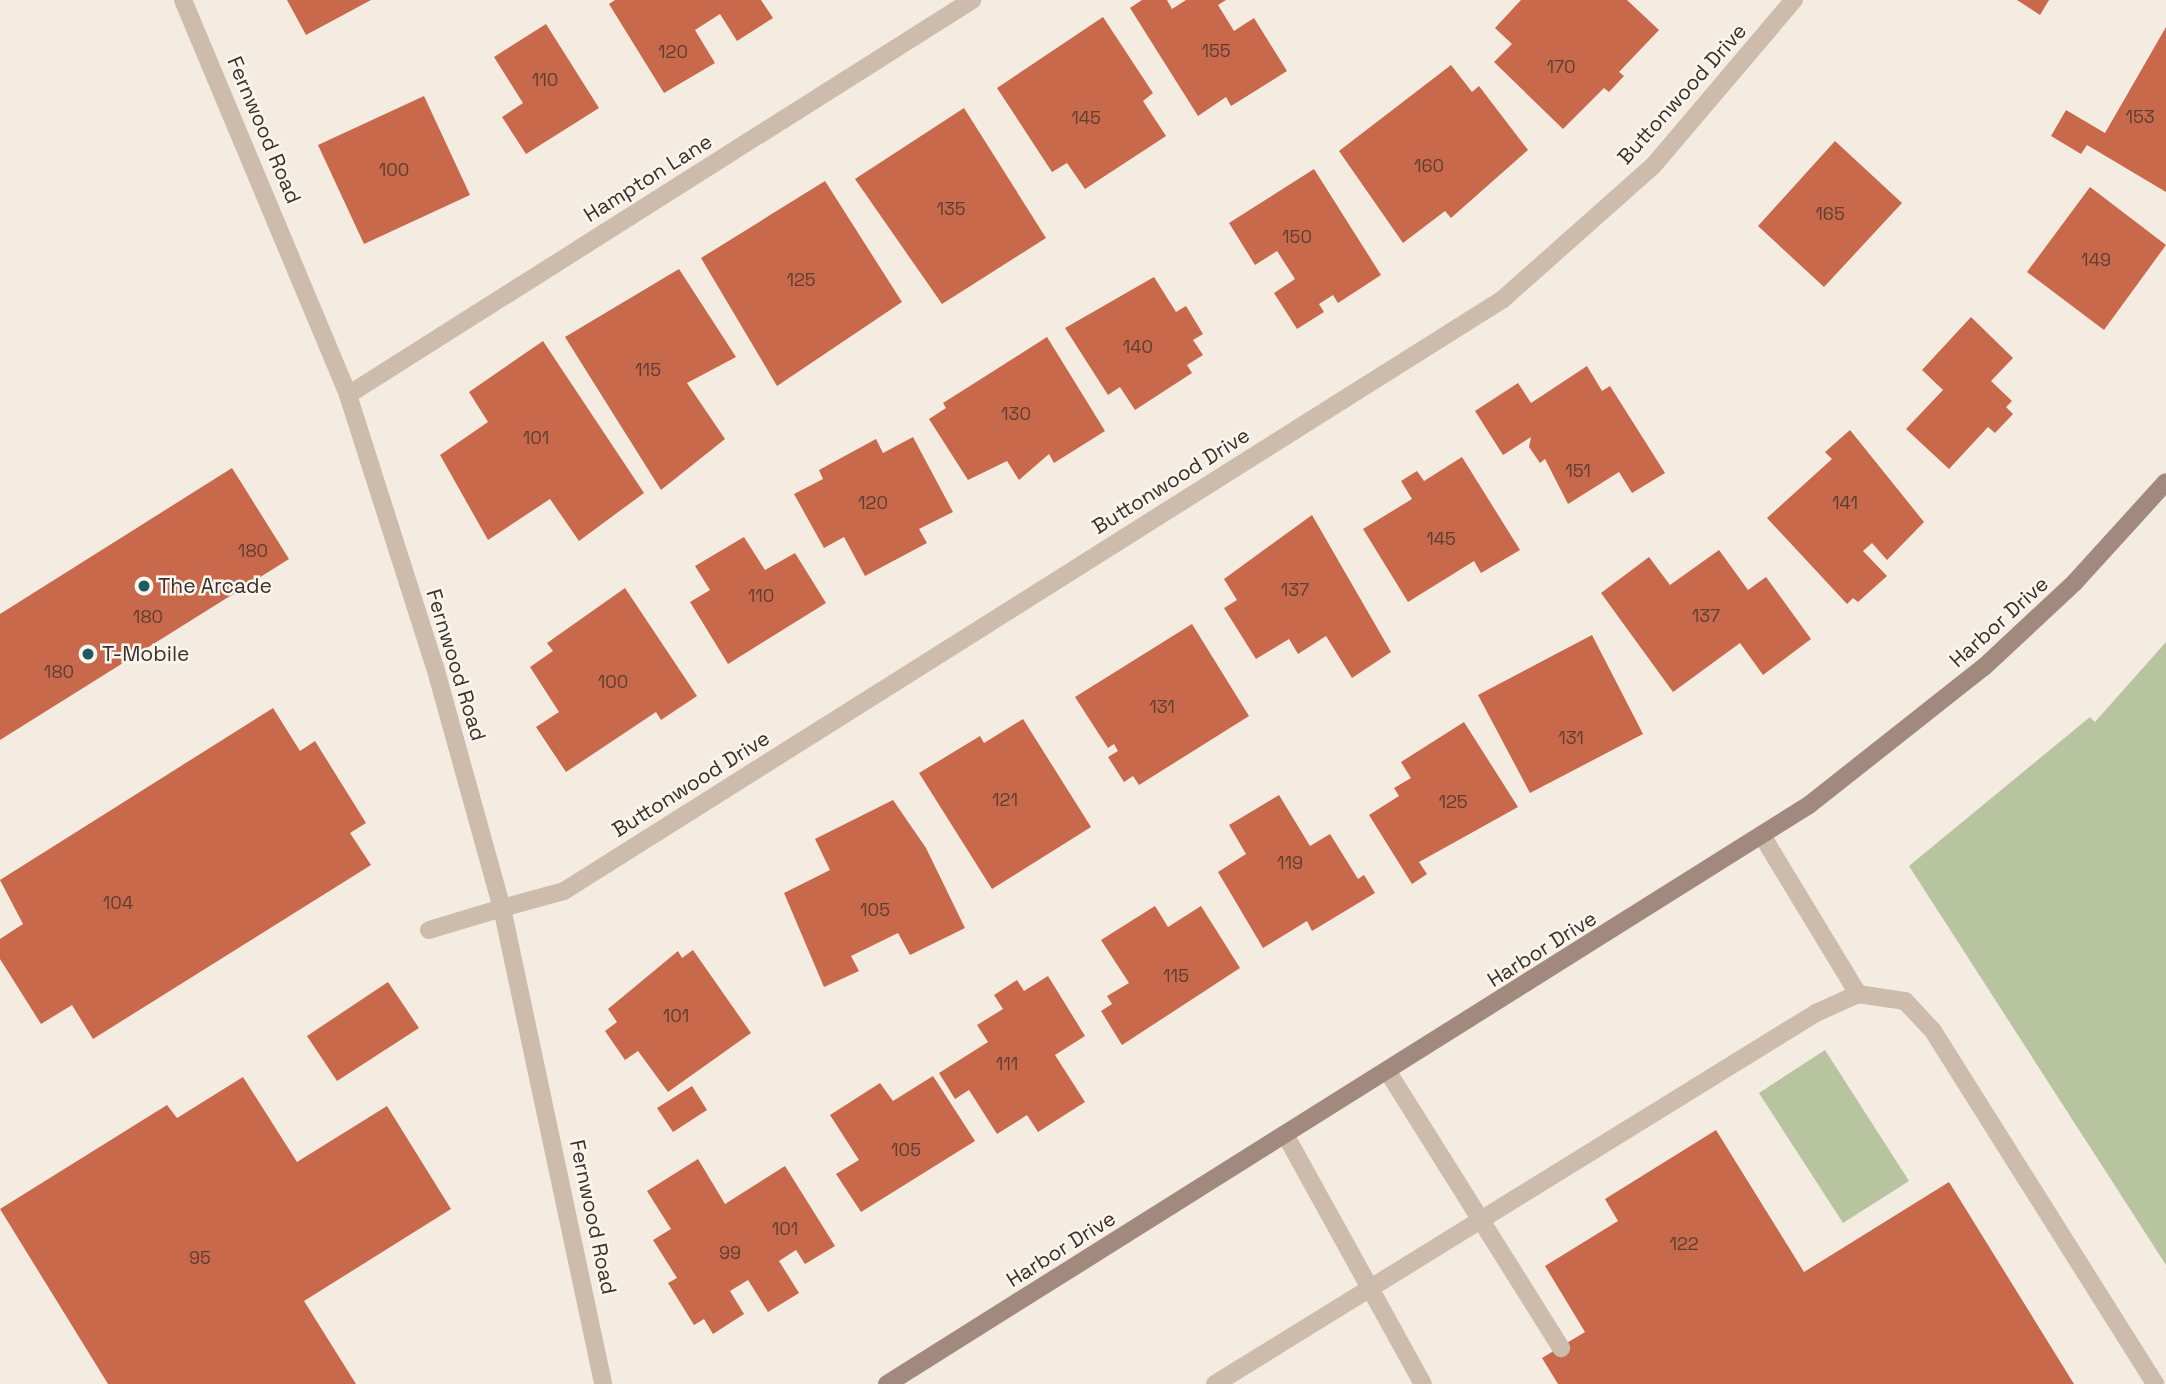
<!DOCTYPE html>
<html>
<head>
<meta charset="utf-8">
<style>
	body { margin:0 }
	#map { position:relative; width:2166px; height:1384px; overflow:hidden; background:#f4ebe1; font-family:"Space Grotesk",sans-serif }
	div>[style] { position:absolute }
	[style*='--x'] { left:calc(var(--x)*1px); top:calc(var(--y)*1px); width:calc(var(--w)*1px); rotate:calc(var(--a)*1deg) }
	.green>* { inset:0; background:#b8c4a0 }
	.building>* { inset:0; background:#c8694b }
	.lane>* { height:18px; margin:-9px; padding:0 9px; transform-origin:9px; border-radius:9px; background:#cdbbac }
	.street>* { height:18px; margin:-9px; padding:0 9px; transform-origin:9px; border-radius:9px; background:#cdbbac }
	.secondary>* { height:18px; margin:-9px; padding:0 9px; transform-origin:9px; border-radius:9px; background:#a18a7d }
	.dots>* { width:19px; height:19px; translate:-50% -50%; box-sizing:border-box; border:4px solid #fbf5ee; border-radius:50% }
	span { translate:-50% -50%; white-space:nowrap; text-align:center; line-height:1.15; -webkit-text-stroke:5px #fbf5ee; paint-order:stroke }
	.number-label { font-size:18px; color:#5e3e33 }
	.number-label span { -webkit-text-stroke-width:0 }
	.street-label { font-size:21px; color:#3b302b }
	.poi-label { font-size:21px; color:#3b302b }
	.left { translate:0 -50%; text-align:left }
</style>
</head>
<body>
<div id="map">
	<div class="green">
		<div style="clip-path:polygon(2166px 642px,2166px 1265px,1909px 866px,2090px 717px,2095px 722px)"></div>
		<div style="clip-path:polygon(1825px 1050px,1909px 1181px,1843px 1223px,1759px 1093px)"></div>
	</div>
	<div class="building">
		<div style="clip-path:polygon(287px 0,371px 0,306px 35px)"></div>
		<div style="clip-path:polygon(615px 0,761px 0,773px 18px,737px 41px,720px 14px,695px 30px,715px 63px,664px 93px,609px 4px)"></div>
		<div style="clip-path:polygon(1142px 0,1167px 0,1172px 9px,1186px 0,1226px 0,1218px 5px,1234px 31px,1254px 18px,1287px 71px,1231px 106px,1226px 97px,1198px 116px,1130px 8px)"></div>
		<div style="clip-path:polygon(1521px 0,1627px 0,1659px 30px,1619px 72px,1624px 76px,1609px 92px,1604px 88px,1563px 129px,1494px 62px,1512px 44px,1495px 28px)"></div>
		<div style="clip-path:polygon(2017px 0,2049px 0,2040px 15px)"></div>
		<div style="clip-path:polygon(1103px 17px,1153px 93px,1143px 101px,1166px 136px,1085px 189px,1067px 163px,1052px 172px,997px 88px)"></div>
		<div style="clip-path:polygon(546px 24px,599px 108px,526px 154px,502px 117px,523px 103px,494px 57px)"></div>
		<div style="clip-path:polygon(2166px 27px,2166px 192px,2087px 145px,2081px 154px,2051px 136px,2066px 110px,2105px 133px)"></div>
		<div style="clip-path:polygon(1451px 65px,1472px 92px,1479px 86px,1528px 150px,1451px 218px,1445px 211px,1403px 243px,1339px 151px)"></div>
		<div style="clip-path:polygon(424px 96px,470px 195px,364px 244px,318px 145px)"></div>
		<div style="clip-path:polygon(964px 108px,1046px 238px,942px 304px,855px 179px)"></div>
		<div style="clip-path:polygon(1835px 141px,1902px 203px,1824px 287px,1758px 226px)"></div>
		<div style="clip-path:polygon(1314px 169px,1381px 275px,1338px 303px,1333px 295px,1319px 304px,1324px 312px,1297px 329px,1274px 293px,1295px 279px,1277px 251px,1255px 265px,1229px 223px)"></div>
		<div style="clip-path:polygon(825px 181px,902px 302px,777px 386px,701px 258px)"></div>
		<div style="clip-path:polygon(2090px 187px,2166px 245px,2104px 330px,2027px 272px)"></div>
		<div style="clip-path:polygon(679px 269px,736px 357px,687px 383px,725px 439px,661px 490px,565px 337px)"></div>
		<div style="clip-path:polygon(1154px 277px,1176px 312px,1186px 306px,1203px 334px,1193px 340px,1203px 355px,1187px 365px,1192px 373px,1135px 410px,1120px 387px,1108px 395px,1065px 328px)"></div>
		<div style="clip-path:polygon(1971px 317px,2013px 358px,1991px 381px,2012px 401px,2006px 407px,2013px 414px,1995px 433px,1988px 427px,1949px 469px,1906px 429px,1943px 390px,1922px 370px)"></div>
		<div style="clip-path:polygon(1047px 337px,1105px 431px,1054px 463px,1049px 454px,1019px 480px,1007px 461px,968px 480px,929px 419px,946px 408px,943px 403px)"></div>
		<div style="clip-path:polygon(543px 341px,644px 493px,579px 541px,550px 499px,488px 540px,440px 455px,488px 422px,469px 392px)"></div>
		<div style="clip-path:polygon(1587px 366px,1602px 391px,1610px 386px,1665px 473px,1632px 493px,1619px 472px,1568px 504px,1545px 459px,1540px 463px,1529px 447px,1531px 437px,1503px 455px,1475px 411px,1518px 383px,1531px 403px)"></div>
		<div style="clip-path:polygon(1850px 430px,1924px 522px,1887px 560px,1872px 543px,1863px 551px,1887px 576px,1858px 602px,1853px 598px,1847px 604px,1767px 518px,1832px 459px,1825px 452px)"></div>
		<div style="clip-path:polygon(913px 437px,953px 512px,919px 529px,927px 543px,865px 576px,844px 537px,824px 548px,794px 494px,823px 479px,819px 470px,876px 439px,883px 453px)"></div>
		<div style="clip-path:polygon(1462px 457px,1520px 550px,1481px 573px,1474px 561px,1408px 602px,1363px 529px,1412px 499px,1401px 481px,1417px 471px,1424px 481px)"></div>
		<div style="clip-path:polygon(232px 468px,289px 559px,0 740px,0 614px)"></div>
		<div style="clip-path:polygon(1312px 515px,1391px 652px,1352px 678px,1326px 636px,1298px 654px,1289px 639px,1256px 659px,1224px 608px,1237px 600px,1224px 579px)"></div>
		<div style="clip-path:polygon(744px 537px,765px 570px,795px 553px,826px 603px,728px 664px,690px 602px,710px 590px,695px 566px)"></div>
		<div style="clip-path:polygon(1719px 550px,1748px 590px,1766px 577px,1811px 639px,1763px 675px,1740px 643px,1673px 692px,1601px 593px,1649px 557px,1670px 585px)"></div>
		<div style="clip-path:polygon(625px 588px,697px 696px,661px 720px,656px 712px,566px 772px,536px 727px,559px 712px,530px 667px,553px 651px,547px 643px)"></div>
		<div style="clip-path:polygon(1192px 624px,1249px 716px,1139px 785px,1133px 776px,1124px 782px,1108px 757px,1118px 751px,1114px 744px,1108px 748px,1075px 697px)"></div>
		<div style="clip-path:polygon(1592px 635px,1643px 734px,1530px 793px,1478px 695px)"></div>
		<div style="clip-path:polygon(273px 708px,300px 751px,315px 741px,366px 823px,350px 833px,371px 865px,93px 1039px,72px 1005px,41px 1024px,0 959px,0 939px,23px 924px,0 880px)"></div>
		<div style="clip-path:polygon(1023px 719px,1091px 827px,992px 889px,919px 773px,980px 736px,984px 743px)"></div>
		<div style="clip-path:polygon(1464px 722px,1518px 807px,1419px 862px,1427px 874px,1412px 884px,1369px 815px,1399px 796px,1394px 788px,1411px 778px,1401px 762px)"></div>
		<div style="clip-path:polygon(1279px 795px,1310px 846px,1330px 834px,1358px 879px,1364px 875px,1375px 893px,1312px 931px,1307px 921px,1263px 948px,1218px 872px,1246px 854px,1229px 825px)"></div>
		<div style="clip-path:polygon(893px 800px,926px 848px,965px 928px,910px 955px,898px 933px,851px 956px,859px 971px,824px 987px,784px 893px,830px 870px,815px 839px)"></div>
		<div style="clip-path:polygon(1155px 906px,1168px 927px,1201px 906px,1240px 968px,1122px 1045px,1101px 1011px,1112px 1004px,1107px 996px,1129px 983px,1101px 940px)"></div>
		<div style="clip-path:polygon(693px 950px,751px 1033px,668px 1092px,638px 1051px,625px 1060px,605px 1031px,617px 1022px,608px 1009px,678px 951px,682px 958px)"></div>
		<div style="clip-path:polygon(1048px 976px,1085px 1036px,1055px 1055px,1085px 1102px,1038px 1132px,1027px 1115px,997px 1134px,969px 1090px,955px 1099px,939px 1073px,988px 1042px,977px 1025px,1003px 1009px,994px 995px,1017px 980px,1024px 991px)"></div>
		<div style="clip-path:polygon(388px 982px,419px 1028px,337px 1081px,307px 1036px)"></div>
		<div style="clip-path:polygon(933px 1076px,975px 1141px,861px 1212px,836px 1174px,859px 1160px,830px 1115px,880px 1083px,893px 1101px)"></div>
		<div style="clip-path:polygon(243px 1077px,297px 1162px,387px 1106px,451px 1209px,304px 1301px,356px 1384px,108px 1384px,0 1209px,167px 1105px,177px 1118px)"></div>
		<div style="clip-path:polygon(692px 1086px,707px 1110px,673px 1132px,657px 1108px)"></div>
		<div style="clip-path:polygon(1716px 1130px,1804px 1272px,1949px 1182px,2074px 1384px,1558px 1384px,1542px 1358px,1585px 1332px,1545px 1266px,1618px 1221px,1605px 1199px)"></div>
		<div style="clip-path:polygon(698px 1159px,725px 1204px,785px 1166px,835px 1246px,805px 1264px,796px 1250px,779px 1261px,799px 1293px,768px 1312px,748px 1280px,730px 1291px,744px 1314px,713px 1334px,704px 1319px,694px 1325px,668px 1283px,677px 1278px,653px 1240px,671px 1229px,647px 1191px)"></div>
	</div>
	<div class="lane">
		<div style="--x:1763;--y:837;--w:184;--a:58.8"></div>
		<div style="--x:1858;--y:994;--w:48;--a:8.5"></div>
		<div style="--x:1905;--y:1001;--w:41;--a:47"></div>
		<div style="--x:1933;--y:1031;--w:417;--a:57.8"></div>
		<div style="--x:429;--y:930;--w:76;--a:-16.8"></div>
		<div style="--x:1388;--y:1072;--w:326;--a:57.9"></div>
		<div style="--x:1286;--y:1136;--w:283;--a:61.1"></div>
		<div style="--x:1215;--y:1384;--w:706;--a:-31.69"></div>
		<div style="--x:1816;--y:1013;--w:46;--a:-24.3"></div>
	</div>
	<div class="street">
		<div style="--x:183;--y:0;--w:428;--a:67.3"></div>
		<div style="--x:348;--y:395;--w:286;--a:72.3"></div>
		<div style="--x:435;--y:667;--w:250;--a:74.5"></div>
		<div style="--x:502;--y:908;--w:487;--a:78"></div>
		<div style="--x:348;--y:395;--w:739;--a:-32.33"></div>
		<div style="--x:502;--y:908;--w:64;--a:-15.3"></div>
		<div style="--x:564;--y:891;--w:1110;--a:-32.23"></div>
		<div style="--x:1503;--y:299;--w:200;--a:-41.6"></div>
		<div style="--x:1653;--y:166;--w:218;--a:-49.7"></div>
	</div>
	<div class="secondary">
		<div style="--x:887;--y:1384;--w:1089;--a:-32.13"></div>
		<div style="--x:1809;--y:805;--w:223;--a:-38.3"></div>
		<div style="--x:1984;--y:667;--w:125;--a:-43"></div>
		<div style="--x:2075;--y:582;--w:135;--a:-47.7"></div>
	</div>
	<div class="dots">
		<div style="left:144px;top:586px;background:#1f5a5e"></div>
		<div style="left:88px;top:654px;background:#1f5a5e"></div>
	</div>
	<div class="number-label">
		<span style="left:1216px;top:51px">155</span>
		<span style="left:673px;top:52px">120</span>
		<span style="left:1561px;top:67px">170</span>
		<span style="left:545px;top:80px">110</span>
		<span style="left:2140px;top:117px">153</span>
		<span style="left:1086px;top:118px">145</span>
		<span style="left:1429px;top:166px">160</span>
		<span style="left:394px;top:170px">100</span>
		<span style="left:951px;top:209px">135</span>
		<span style="left:1830px;top:214px">165</span>
		<span style="left:1297px;top:237px">150</span>
		<span style="left:2096px;top:260px">149</span>
		<span style="left:801px;top:280px">125</span>
		<span style="left:1138px;top:347px">140</span>
		<span style="left:648px;top:370px">115</span>
		<span style="left:1016px;top:414px">130</span>
		<span style="left:536px;top:438px">101</span>
		<span style="left:1578px;top:471px">151</span>
		<span style="left:873px;top:503px">120</span>
		<span style="left:1845px;top:503px">141</span>
		<span style="left:1441px;top:539px">145</span>
		<span style="left:253px;top:551px">180</span>
		<span style="left:1295px;top:590px">137</span>
		<span style="left:761px;top:596px">110</span>
		<span style="left:1706px;top:616px">137</span>
		<span style="left:148px;top:617px">180</span>
		<span style="left:59px;top:672px">180</span>
		<span style="left:613px;top:682px">100</span>
		<span style="left:1162px;top:707px">131</span>
		<span style="left:1571px;top:738px">131</span>
		<span style="left:1005px;top:800px">121</span>
		<span style="left:1453px;top:802px">125</span>
		<span style="left:1290px;top:863px">119</span>
		<span style="left:118px;top:903px">104</span>
		<span style="left:875px;top:910px">105</span>
		<span style="left:1176px;top:976px">115</span>
		<span style="left:676px;top:1016px">101</span>
		<span style="left:1007px;top:1064px">111</span>
		<span style="left:906px;top:1150px">105</span>
		<span style="left:785px;top:1229px">101</span>
		<span style="left:1684px;top:1244px">122</span>
		<span style="left:730px;top:1253px">99</span>
		<span style="left:200px;top:1258px">95</span>
	</div>
	<div class="street-label">
		<span style="left:1682px;top:94px;rotate:-48deg">Buttonwood Drive</span>
		<span style="left:264px;top:130px;rotate:67deg">Fernwood Road</span>
		<span style="left:648px;top:178px;rotate:-32deg">Hampton Lane</span>
		<span style="left:1171px;top:481px;rotate:-32deg">Buttonwood Drive</span>
		<span style="left:1999px;top:622px;rotate:-42deg">Harbor Drive</span>
		<span style="left:456px;top:665px;rotate:73deg">Fernwood Road</span>
		<span style="left:691px;top:784px;rotate:-32deg">Buttonwood Drive</span>
		<span style="left:1542px;top:949px;rotate:-32deg">Harbor Drive</span>
		<span style="left:593px;top:1217px;rotate:78deg">Fernwood Road</span>
		<span style="left:1061px;top:1249px;rotate:-32deg">Harbor Drive</span>
	</div>
	<div class="poi-label">
		<span class="left" style="left:158px;top:586px">The Arcade</span>
		<span class="left" style="left:102px;top:654px">T-Mobile</span>
	</div>
</div>
</body>
</html>
